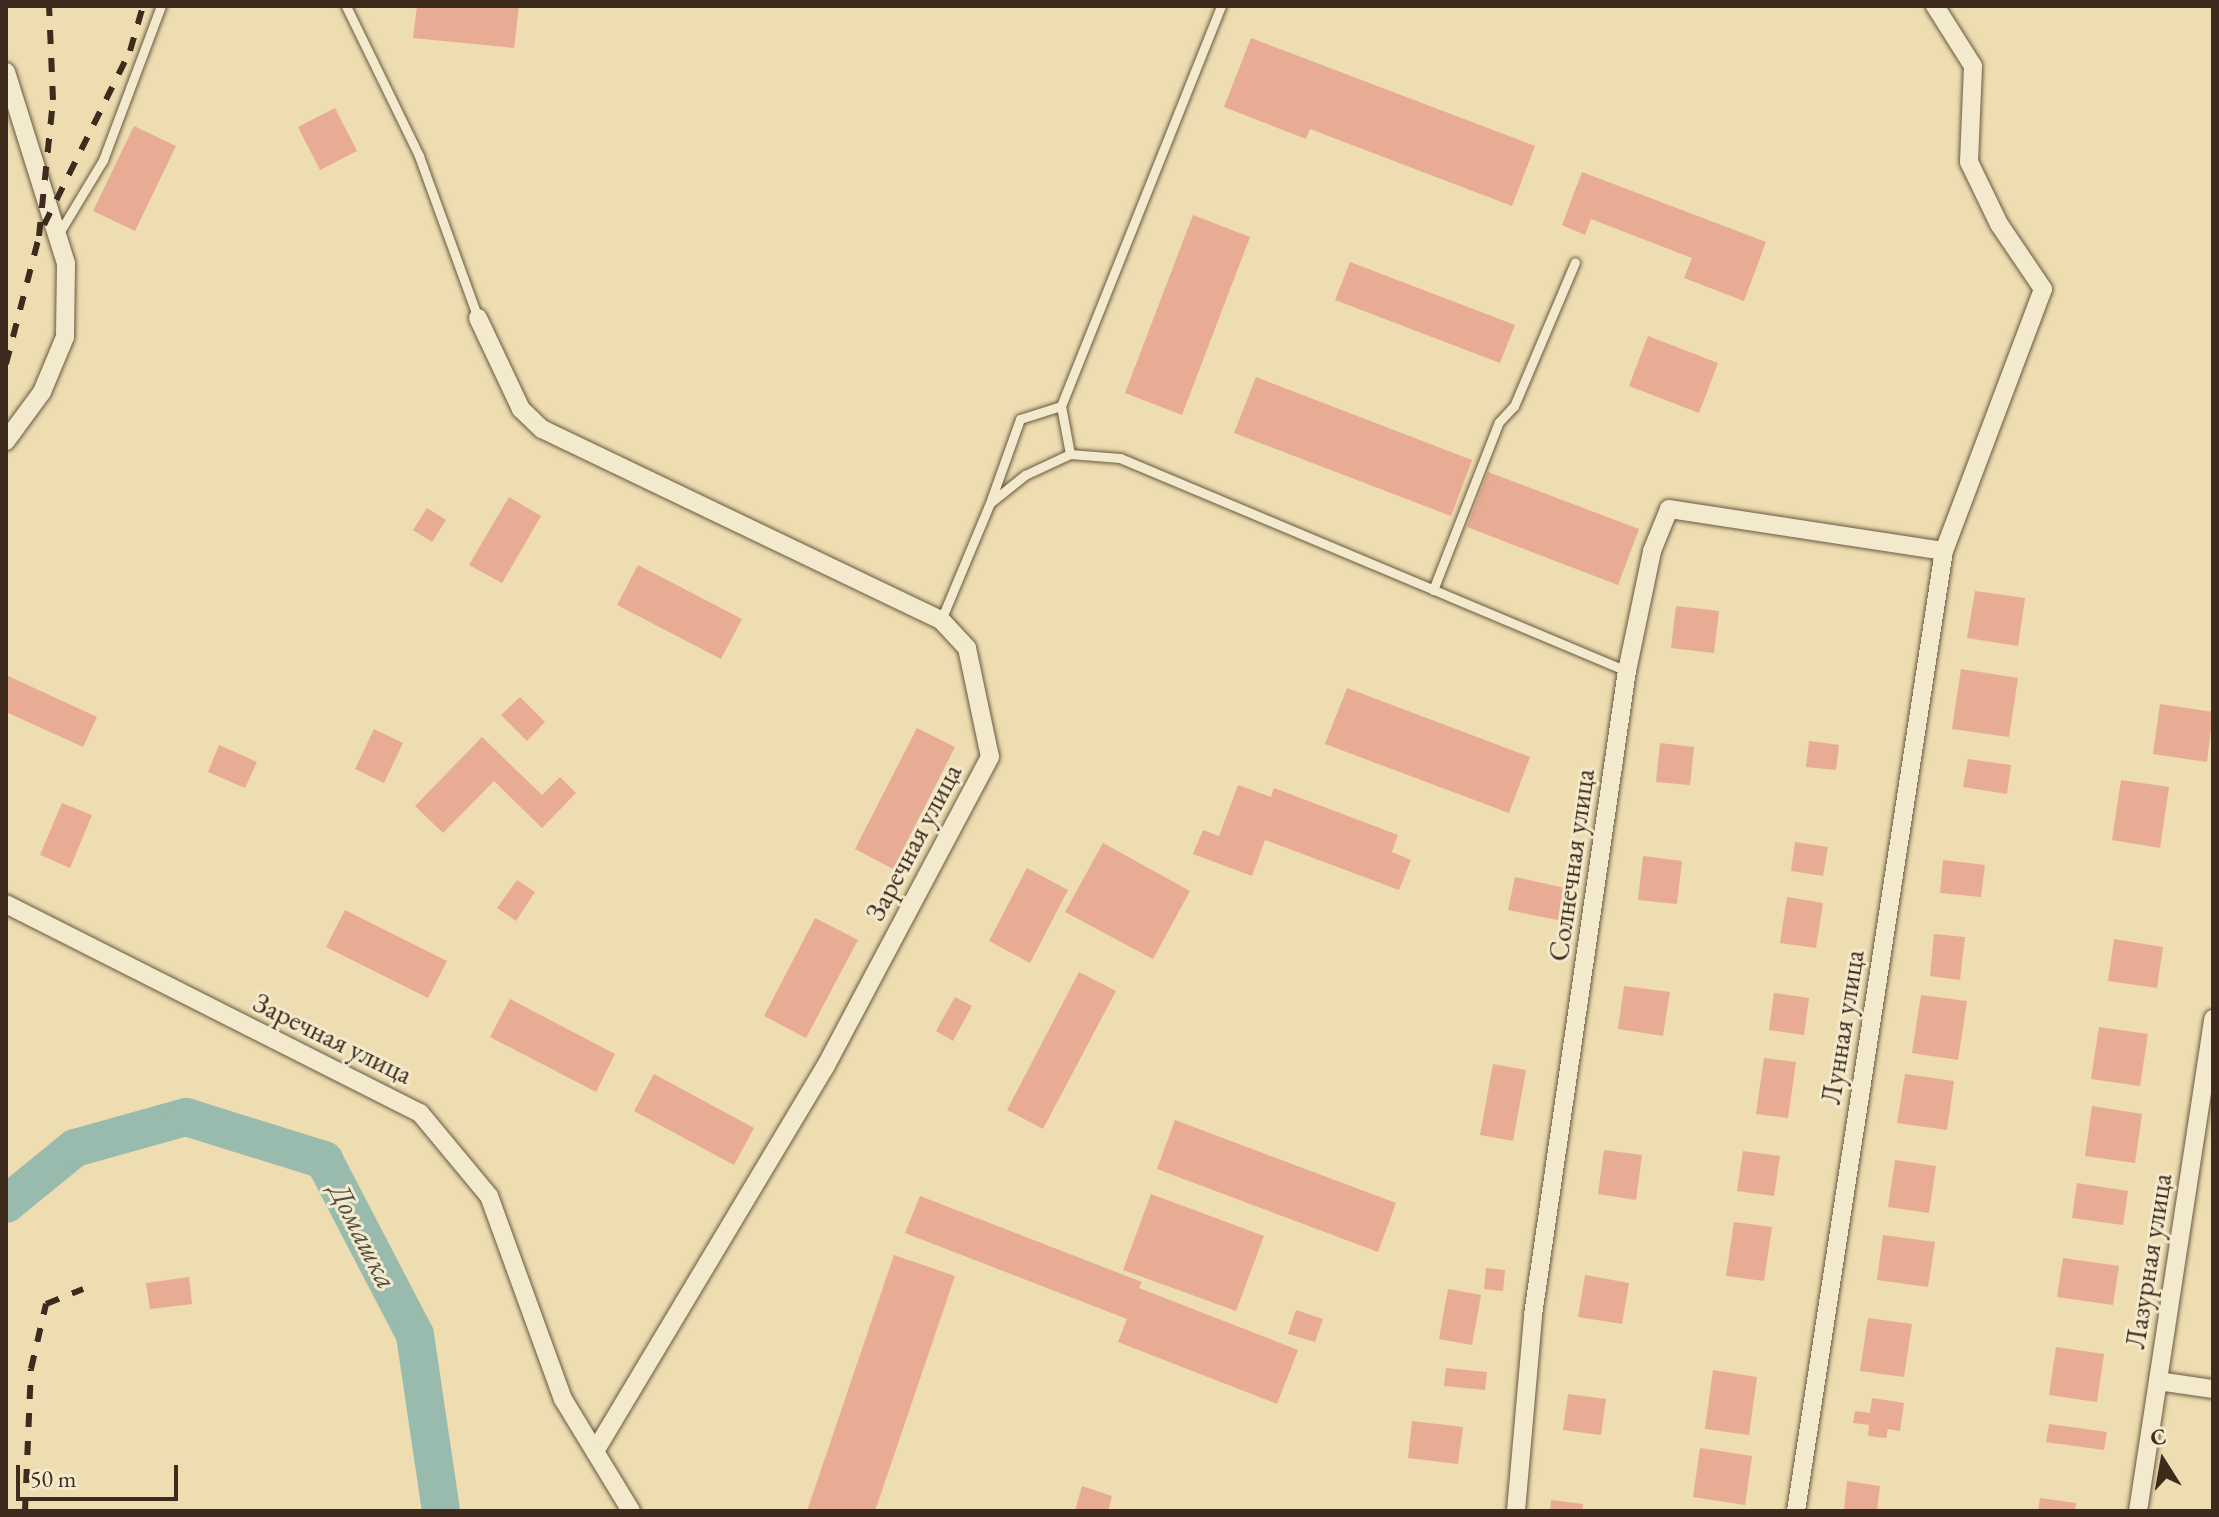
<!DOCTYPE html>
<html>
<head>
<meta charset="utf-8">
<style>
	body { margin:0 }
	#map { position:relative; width:2219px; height:1517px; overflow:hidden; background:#edddb0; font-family:"EB Garamond",serif }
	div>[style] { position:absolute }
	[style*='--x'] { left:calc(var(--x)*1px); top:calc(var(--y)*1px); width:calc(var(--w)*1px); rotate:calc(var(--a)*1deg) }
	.river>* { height:38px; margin:-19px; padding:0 19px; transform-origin:19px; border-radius:19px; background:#99bbad }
	.building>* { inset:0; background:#e8ac94 }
	.roads { filter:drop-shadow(0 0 2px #6a5842) drop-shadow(0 0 2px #6a5842) }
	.service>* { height:9px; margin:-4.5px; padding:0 4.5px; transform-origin:4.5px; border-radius:4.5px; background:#f3e9cc }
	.minor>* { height:18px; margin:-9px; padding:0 9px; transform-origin:9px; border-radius:9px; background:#f3e9cc }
	.rail>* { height:6px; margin-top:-3px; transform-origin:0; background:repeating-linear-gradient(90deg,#3e2b1e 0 14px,transparent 0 28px) }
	span { translate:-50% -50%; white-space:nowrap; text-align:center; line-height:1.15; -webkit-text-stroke:6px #f3e9cc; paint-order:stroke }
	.street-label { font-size:28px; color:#3e2b1e }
	.water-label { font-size:30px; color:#554f42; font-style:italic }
	.frame { position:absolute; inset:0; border:8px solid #3e2b1e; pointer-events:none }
	.north { position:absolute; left:2123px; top:1421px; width:80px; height:80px; -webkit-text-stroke:6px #f3e9cc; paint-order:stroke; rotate:349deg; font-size:22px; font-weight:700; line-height:32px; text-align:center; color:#3e2b1e }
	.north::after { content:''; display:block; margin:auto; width:28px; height:36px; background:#3e2b1e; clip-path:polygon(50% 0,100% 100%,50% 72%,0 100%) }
	.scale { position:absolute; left:16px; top:1465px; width:162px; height:36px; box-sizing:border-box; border:4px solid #3e2b1e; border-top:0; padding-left:10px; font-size:24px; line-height:28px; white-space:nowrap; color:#3e2b1e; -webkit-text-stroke:6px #f3e9cc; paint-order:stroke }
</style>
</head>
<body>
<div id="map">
	<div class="river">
		<div style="--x:6;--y:1204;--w:89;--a:-39.1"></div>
		<div style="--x:75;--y:1148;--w:115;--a:-15.6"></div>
		<div style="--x:186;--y:1117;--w:145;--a:17.3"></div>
		<div style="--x:324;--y:1160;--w:197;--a:62.5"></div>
		<div style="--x:415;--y:1335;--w:178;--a:81.6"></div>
	</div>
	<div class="building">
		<div style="clip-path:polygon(417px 6px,519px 6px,514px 48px,413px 38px)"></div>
		<div style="clip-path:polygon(1251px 38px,1535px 146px,1512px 206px,1310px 129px,1306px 139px,1224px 107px)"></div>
		<div style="clip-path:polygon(335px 108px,357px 151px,320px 170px,298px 127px)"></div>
		<div style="clip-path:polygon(134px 126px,176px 146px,135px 231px,93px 211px)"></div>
		<div style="clip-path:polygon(1582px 172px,1766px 242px,1744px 301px,1684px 278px,1692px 258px,1591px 219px,1585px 235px,1562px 225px)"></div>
		<div style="clip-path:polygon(1193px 215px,1250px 237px,1182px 415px,1125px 393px)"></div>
		<div style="clip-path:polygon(1350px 262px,1515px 325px,1500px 363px,1335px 300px)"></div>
		<div style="clip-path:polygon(1648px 336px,1718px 363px,1699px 413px,1629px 386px)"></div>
		<div style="clip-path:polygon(1256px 377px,1472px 460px,1451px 516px,1234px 433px)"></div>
		<div style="clip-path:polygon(1488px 472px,1639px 529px,1618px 585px,1467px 527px)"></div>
		<div style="clip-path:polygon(509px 497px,541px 516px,502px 583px,469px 565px)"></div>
		<div style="clip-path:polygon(427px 508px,446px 520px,432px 542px,413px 530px)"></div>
		<div style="clip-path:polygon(638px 565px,742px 619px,721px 659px,617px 605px)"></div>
		<div style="clip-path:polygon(1975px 591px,2025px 598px,2018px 646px,1967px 638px)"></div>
		<div style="clip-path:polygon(1676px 606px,1719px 611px,1714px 653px,1671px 648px)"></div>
		<div style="clip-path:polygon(1961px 669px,2018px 678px,2009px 737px,1952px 729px)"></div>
		<div style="clip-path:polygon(6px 675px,97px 717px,83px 747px,6px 712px)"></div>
		<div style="clip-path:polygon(1347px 688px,1530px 757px,1509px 813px,1325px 744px)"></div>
		<div style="clip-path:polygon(520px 697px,545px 722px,527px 741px,501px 715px)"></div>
		<div style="clip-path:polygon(2160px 704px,2213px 712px,2207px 762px,2153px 754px)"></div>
		<div style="clip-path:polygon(917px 728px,955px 747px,893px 869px,855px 849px)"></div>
		<div style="clip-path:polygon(374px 729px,403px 743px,384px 783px,355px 769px)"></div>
		<div style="clip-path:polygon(482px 737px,542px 795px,560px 777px,576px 793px,542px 828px,494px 781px,443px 833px,415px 806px)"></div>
		<div style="clip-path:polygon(1809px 741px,1839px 745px,1836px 770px,1806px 767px)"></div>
		<div style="clip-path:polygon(1660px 743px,1694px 747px,1690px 785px,1656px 782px)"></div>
		<div style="clip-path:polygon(219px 745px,257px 762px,245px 788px,208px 772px)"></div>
		<div style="clip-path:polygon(1968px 759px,2011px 765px,2007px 794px,1963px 787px)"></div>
		<div style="clip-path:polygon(2121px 780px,2169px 787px,2160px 848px,2112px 840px)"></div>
		<div style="clip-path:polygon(1238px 785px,1271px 797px,1274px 788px,1398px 835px,1392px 852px,1411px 860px,1399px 890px,1265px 840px,1252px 876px,1193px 854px,1203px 830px,1219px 836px)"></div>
		<div style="clip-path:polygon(62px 803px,92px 815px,70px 868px,40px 855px)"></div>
		<div style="clip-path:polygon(1795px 842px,1828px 847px,1823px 876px,1791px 871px)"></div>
		<div style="clip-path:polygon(1103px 843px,1190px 891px,1153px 959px,1065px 912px)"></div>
		<div style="clip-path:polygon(1643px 856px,1682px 861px,1677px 904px,1638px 900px)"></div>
		<div style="clip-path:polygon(1943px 860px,1985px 865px,1981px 897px,1940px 893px)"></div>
		<div style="clip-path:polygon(1027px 868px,1068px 890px,1030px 963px,989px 941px)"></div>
		<div style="clip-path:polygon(1515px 877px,1574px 890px,1567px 922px,1508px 910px)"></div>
		<div style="clip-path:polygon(517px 880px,535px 892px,516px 921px,497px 908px)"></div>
		<div style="clip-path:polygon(1787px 897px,1823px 903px,1816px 948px,1780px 943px)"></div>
		<div style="clip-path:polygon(345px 910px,447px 961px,428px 998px,326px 947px)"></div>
		<div style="clip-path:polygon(815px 918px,858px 940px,806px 1038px,764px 1016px)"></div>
		<div style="clip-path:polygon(1934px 934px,1965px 937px,1960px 980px,1930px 976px)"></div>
		<div style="clip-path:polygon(2114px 939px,2163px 947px,2157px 988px,2108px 981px)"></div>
		<div style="clip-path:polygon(1079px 972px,1116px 991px,1043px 1129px,1007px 1110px)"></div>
		<div style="clip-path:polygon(1624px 986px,1670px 992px,1663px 1036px,1618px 1029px)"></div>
		<div style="clip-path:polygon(1774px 993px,1809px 998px,1804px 1035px,1769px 1030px)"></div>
		<div style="clip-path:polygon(1921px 995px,1967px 1001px,1958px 1060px,1912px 1053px)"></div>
		<div style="clip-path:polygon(955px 997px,972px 1006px,953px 1041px,936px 1031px)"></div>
		<div style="clip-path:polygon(510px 999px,615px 1054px,596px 1092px,490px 1037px)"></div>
		<div style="clip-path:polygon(2099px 1027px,2148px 1034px,2140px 1086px,2091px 1079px)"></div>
		<div style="clip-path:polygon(1764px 1058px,1796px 1062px,1788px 1118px,1756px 1114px)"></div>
		<div style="clip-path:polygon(1493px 1064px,1526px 1070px,1513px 1141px,1480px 1135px)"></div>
		<div style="clip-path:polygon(654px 1074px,754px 1128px,734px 1165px,634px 1111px)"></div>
		<div style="clip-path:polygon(1905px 1074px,1954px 1081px,1947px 1130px,1897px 1123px)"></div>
		<div style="clip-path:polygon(2092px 1106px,2142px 1114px,2135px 1163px,2085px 1156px)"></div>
		<div style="clip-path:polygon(1175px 1120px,1396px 1203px,1378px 1252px,1157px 1169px)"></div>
		<div style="clip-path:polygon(1604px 1150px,1642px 1155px,1636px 1200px,1598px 1194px)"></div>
		<div style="clip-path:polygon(1743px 1151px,1780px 1156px,1774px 1196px,1737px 1191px)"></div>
		<div style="clip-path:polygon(1895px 1160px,1936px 1166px,1929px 1213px,1888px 1207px)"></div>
		<div style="clip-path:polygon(2077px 1183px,2128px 1191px,2123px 1225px,2072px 1218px)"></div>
		<div style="clip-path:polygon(1151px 1194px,1264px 1236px,1236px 1311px,1123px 1270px)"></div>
		<div style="clip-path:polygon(920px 1196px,1142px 1282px,1139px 1288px,1298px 1350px,1277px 1404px,1118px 1342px,1127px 1319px,905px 1233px)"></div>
		<div style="clip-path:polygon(1734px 1222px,1772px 1227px,1764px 1281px,1726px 1276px)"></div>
		<div style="clip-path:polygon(1883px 1235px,1935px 1242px,1928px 1287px,1877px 1280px)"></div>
		<div style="clip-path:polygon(894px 1255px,955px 1276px,875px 1511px,807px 1511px)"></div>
		<div style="clip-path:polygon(2063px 1258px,2119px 1266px,2113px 1305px,2057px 1297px)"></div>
		<div style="clip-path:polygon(1486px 1268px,1505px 1270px,1503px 1291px,1484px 1289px)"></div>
		<div style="clip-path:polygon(1585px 1275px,1629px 1283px,1622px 1324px,1578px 1317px)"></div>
		<div style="clip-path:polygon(189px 1277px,192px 1304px,150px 1309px,146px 1283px)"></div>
		<div style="clip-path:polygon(1448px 1289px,1481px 1295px,1472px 1345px,1439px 1339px)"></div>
		<div style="clip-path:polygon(1296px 1310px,1323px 1319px,1315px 1342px,1288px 1334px)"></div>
		<div style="clip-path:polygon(1868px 1318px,1912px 1324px,1904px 1377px,1860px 1371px)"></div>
		<div style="clip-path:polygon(2056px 1347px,2104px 1354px,2097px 1402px,2049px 1395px)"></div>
		<div style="clip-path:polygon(1446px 1368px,1487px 1372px,1485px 1390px,1444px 1386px)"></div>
		<div style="clip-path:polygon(1713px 1370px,1757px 1377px,1749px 1435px,1705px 1429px)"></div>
		<div style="clip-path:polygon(1568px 1394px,1606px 1399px,1601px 1435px,1563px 1430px)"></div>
		<div style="clip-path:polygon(1872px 1398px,1904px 1403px,1900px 1431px,1888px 1429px,1886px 1438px,1868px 1436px,1869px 1425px,1853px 1423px,1855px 1411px,1870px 1413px)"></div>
		<div style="clip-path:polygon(1412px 1421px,1463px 1427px,1458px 1464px,1408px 1458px)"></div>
		<div style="clip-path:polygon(2049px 1424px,2107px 1432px,2104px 1450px,2046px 1442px)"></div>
		<div style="clip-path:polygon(1700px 1448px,1752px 1456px,1745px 1505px,1693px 1497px)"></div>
		<div style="clip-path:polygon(1847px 1481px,1880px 1486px,1877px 1511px,1844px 1511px)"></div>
		<div style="clip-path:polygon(1082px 1486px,1112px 1496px,1108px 1511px,1075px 1511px)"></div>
		<div style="clip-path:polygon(2040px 1498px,2076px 1503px,2075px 1511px,2038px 1511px)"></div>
		<div style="clip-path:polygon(1551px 1500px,1583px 1504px,1582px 1511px,1550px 1511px)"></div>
	</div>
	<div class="roads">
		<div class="service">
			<div style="--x:346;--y:6;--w:167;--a:64"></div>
			<div style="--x:419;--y:156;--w:172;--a:70"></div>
			<div style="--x:59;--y:233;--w:85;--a:-58.9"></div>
			<div style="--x:103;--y:160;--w:165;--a:-69.4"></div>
			<div style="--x:1070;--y:454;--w:49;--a:-100.6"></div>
			<div style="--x:1061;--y:406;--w:431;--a:-68.2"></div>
			<div style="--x:991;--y:500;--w:86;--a:-70.3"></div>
			<div style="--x:1020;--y:419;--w:43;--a:-17.6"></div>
			<div style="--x:1433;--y:590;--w:180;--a:-68.6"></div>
			<div style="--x:1499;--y:422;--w:22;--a:-47"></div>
			<div style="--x:1514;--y:406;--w:156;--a:-67"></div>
			<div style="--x:941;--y:620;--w:127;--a:-67.3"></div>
			<div style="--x:990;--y:503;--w:45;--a:-38.7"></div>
			<div style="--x:1025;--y:475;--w:50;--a:-25"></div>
			<div style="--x:1070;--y:454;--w:50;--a:4.6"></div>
			<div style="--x:1120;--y:458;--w:550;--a:22.79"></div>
		</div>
		<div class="minor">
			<div style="--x:6;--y:72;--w:201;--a:72.6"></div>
			<div style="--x:66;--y:264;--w:73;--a:90.8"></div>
			<div style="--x:65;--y:337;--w:60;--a:112.7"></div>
			<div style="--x:42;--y:392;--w:61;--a:126.3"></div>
			<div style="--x:478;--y:318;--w:101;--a:64.7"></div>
			<div style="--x:521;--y:409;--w:29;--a:44"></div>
			<div style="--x:542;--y:429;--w:442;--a:25.6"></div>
			<div style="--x:941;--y:620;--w:38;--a:47"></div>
			<div style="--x:967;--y:648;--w:111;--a:78.1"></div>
			<div style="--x:990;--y:757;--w:351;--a:118"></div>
			<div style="--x:825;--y:1067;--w:448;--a:120.9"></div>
			<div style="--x:6;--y:904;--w:464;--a:26.8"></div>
			<div style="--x:420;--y:1113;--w:108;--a:50.3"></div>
			<div style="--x:489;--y:1196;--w:216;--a:70"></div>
			<div style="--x:563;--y:1399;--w:131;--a:58.7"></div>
			<div style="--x:2158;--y:1381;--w:56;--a:8.3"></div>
			<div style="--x:1516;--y:1511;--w:197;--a:-85"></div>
			<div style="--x:1533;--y:1315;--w:651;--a:-81.7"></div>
			<div style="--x:1627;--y:671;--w:123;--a:-78.2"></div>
			<div style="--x:1652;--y:551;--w:45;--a:-68"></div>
			<div style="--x:1669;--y:509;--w:278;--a:8.7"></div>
			<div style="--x:1796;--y:1511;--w:971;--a:-81.24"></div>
			<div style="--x:1944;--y:551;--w:280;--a:-69.3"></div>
			<div style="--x:2043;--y:289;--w:78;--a:-124.1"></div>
			<div style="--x:1999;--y:224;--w:69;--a:-115.8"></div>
			<div style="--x:1969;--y:162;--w:96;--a:-87.6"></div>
			<div style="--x:1973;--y:66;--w:71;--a:-122.3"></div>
			<div style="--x:2138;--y:1511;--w:498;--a:-81.3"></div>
		</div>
	</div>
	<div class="rail">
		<div style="--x:44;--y:225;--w:194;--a:-63.7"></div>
		<div style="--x:130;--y:51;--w:47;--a:-73.9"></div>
		<div style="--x:6;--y:364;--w:132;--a:-75.5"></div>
		<div style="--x:39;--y:236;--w:137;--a:-84.1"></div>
		<div style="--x:53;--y:100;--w:94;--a:-92.4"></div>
		<div style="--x:25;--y:1511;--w:142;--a:-87.6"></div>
		<div style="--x:31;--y:1369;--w:67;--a:-77"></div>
		<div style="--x:46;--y:1304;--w:40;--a:-22"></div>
	</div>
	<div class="street-label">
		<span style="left:913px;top:842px;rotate:-62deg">Заречная улица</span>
		<span style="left:1571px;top:865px;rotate:-82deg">Солнечная улица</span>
		<span style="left:1842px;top:1027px;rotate:-81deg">Лунная улица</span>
		<span style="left:333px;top:1038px;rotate:26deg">Заречная улица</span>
		<span style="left:2148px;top:1261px;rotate:-81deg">Лазурная улица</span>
	</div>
	<div class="water-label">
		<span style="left:363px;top:1236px;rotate:63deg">Домашка</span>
	</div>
	<div class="frame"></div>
	<div class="north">С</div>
	<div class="scale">50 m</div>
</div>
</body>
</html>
